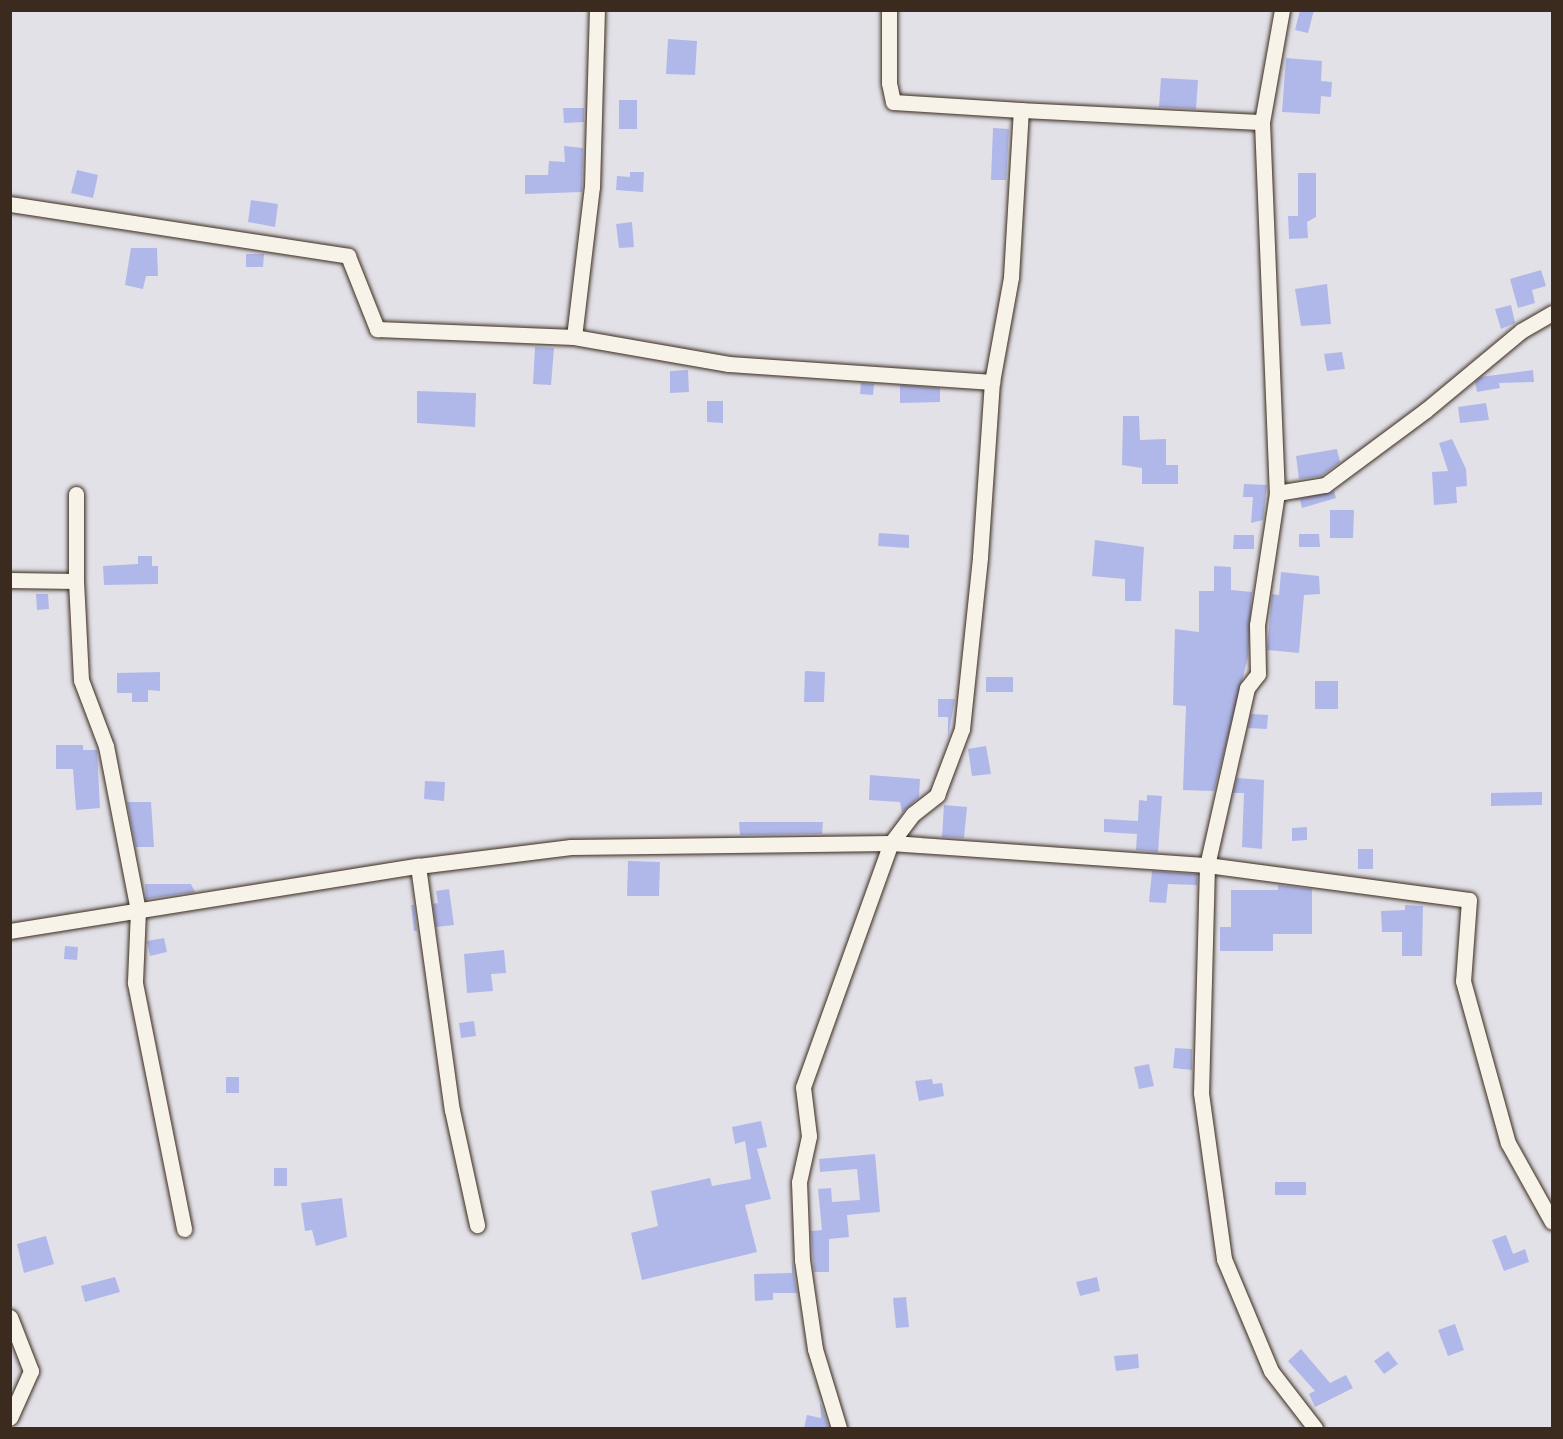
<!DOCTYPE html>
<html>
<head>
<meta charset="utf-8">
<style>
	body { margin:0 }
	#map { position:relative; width:1563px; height:1439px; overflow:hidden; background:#e2e1e8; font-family:"Playpen Sans",sans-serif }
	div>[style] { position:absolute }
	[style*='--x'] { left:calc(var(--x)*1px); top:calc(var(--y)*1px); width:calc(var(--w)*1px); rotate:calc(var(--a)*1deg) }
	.building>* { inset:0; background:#b0b8e9 }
	.roads { filter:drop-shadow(0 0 2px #3b2a1e) drop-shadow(0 0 2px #3b2a1e) }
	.street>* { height:15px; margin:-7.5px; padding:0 7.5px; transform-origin:7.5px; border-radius:7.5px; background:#f7f3e8 }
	span { translate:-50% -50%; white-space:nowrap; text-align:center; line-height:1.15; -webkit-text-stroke:5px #f7f3e8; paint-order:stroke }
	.frame { position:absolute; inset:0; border:12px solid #3b2a1e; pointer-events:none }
</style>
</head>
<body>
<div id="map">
	<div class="building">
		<div style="clip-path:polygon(1300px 10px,1314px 10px,1308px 33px,1295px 30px)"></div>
		<div style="clip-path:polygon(668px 39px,697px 41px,695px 75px,666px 74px)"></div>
		<div style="clip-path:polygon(1286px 58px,1322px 61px,1321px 81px,1332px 82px,1331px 97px,1321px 96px,1320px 114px,1282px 112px)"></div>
		<div style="clip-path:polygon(1161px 78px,1198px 80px,1196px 109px,1159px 107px)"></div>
		<div style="clip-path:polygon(619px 100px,637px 100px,637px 129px,619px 129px)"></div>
		<div style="clip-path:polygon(563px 108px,584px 108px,584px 122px,564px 123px)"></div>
		<div style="clip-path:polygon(993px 128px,1009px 129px,1006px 180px,991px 180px)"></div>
		<div style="clip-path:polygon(564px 146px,583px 148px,582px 192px,525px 194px,525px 175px,548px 175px,549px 161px,565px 162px)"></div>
		<div style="clip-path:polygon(77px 170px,98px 175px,93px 198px,71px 193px)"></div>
		<div style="clip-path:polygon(630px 172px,644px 172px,643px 192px,616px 190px,617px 176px,630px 177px)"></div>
		<div style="clip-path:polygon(1298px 173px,1316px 173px,1316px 217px,1307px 222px,1308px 238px,1289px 239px,1288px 216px,1298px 216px)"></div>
		<div style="clip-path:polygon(251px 200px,278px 204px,275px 227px,248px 222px)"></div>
		<div style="clip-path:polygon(632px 222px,634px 247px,619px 248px,616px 224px)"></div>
		<div style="clip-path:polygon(131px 248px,157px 248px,158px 276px,146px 276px,143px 289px,125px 285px)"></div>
		<div style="clip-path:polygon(246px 254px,264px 254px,263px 267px,246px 267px)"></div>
		<div style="clip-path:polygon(1541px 270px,1546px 286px,1532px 290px,1535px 303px,1518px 308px,1510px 279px)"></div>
		<div style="clip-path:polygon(1327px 284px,1331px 324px,1301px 326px,1295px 289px)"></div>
		<div style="clip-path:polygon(1511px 305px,1515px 323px,1501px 329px,1495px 309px)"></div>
		<div style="clip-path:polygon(535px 347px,554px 348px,551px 385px,533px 384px)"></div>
		<div style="clip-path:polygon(1342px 352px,1345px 369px,1327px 371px,1324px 354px)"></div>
		<div style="clip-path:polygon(688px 370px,689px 392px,670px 393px,670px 371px)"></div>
		<div style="clip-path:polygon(1533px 370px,1534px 382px,1499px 383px,1500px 388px,1477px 392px,1475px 382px,1480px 377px)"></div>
		<div style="clip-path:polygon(861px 383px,874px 384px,873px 395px,860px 394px)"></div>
		<div style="clip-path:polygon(900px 385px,940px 388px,940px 402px,900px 403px)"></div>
		<div style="clip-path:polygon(417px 391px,476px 393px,475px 427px,417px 423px)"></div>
		<div style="clip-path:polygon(707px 401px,723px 401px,723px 423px,707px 422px)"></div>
		<div style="clip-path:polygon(1486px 403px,1489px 420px,1460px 423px,1458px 407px)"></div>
		<div style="clip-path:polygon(1123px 416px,1139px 416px,1140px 440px,1166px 439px,1166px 465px,1178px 465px,1178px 484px,1142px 484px,1142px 468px,1122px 465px)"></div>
		<div style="clip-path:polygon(1452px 439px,1466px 469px,1467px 486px,1456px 487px,1457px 503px,1434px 505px,1432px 472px,1448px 471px,1439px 443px)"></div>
		<div style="clip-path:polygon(1337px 449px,1340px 462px,1321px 476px,1299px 479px,1296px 456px)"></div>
		<div style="clip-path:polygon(1244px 484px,1267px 485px,1263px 520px,1251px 523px,1253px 497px,1243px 497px)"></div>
		<div style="clip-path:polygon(1334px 491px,1336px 498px,1302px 508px,1300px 500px,1294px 500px)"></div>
		<div style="clip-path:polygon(1330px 510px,1354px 510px,1353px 538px,1330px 538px)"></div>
		<div style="clip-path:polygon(879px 533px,909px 535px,909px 548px,878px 546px)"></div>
		<div style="clip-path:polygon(1299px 534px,1319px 534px,1320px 547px,1299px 547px)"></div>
		<div style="clip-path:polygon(1234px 535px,1254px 535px,1254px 549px,1233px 549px)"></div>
		<div style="clip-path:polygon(1095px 540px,1144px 547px,1141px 601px,1125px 601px,1125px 579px,1092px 576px)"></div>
		<div style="clip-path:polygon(138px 556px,152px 556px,152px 566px,158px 566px,158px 584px,104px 585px,103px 566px,138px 564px)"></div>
		<div style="clip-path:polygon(1214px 566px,1231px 567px,1231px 590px,1252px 592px,1248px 657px,1214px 791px,1183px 790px,1186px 706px,1173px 705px,1175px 629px,1199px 632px,1199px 591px,1214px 591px)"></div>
		<div style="clip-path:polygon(1281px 572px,1319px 576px,1320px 594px,1304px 595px,1299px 653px,1267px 650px,1272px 594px,1279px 595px)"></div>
		<div style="clip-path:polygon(36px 594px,48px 594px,49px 609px,37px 610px)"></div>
		<div style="clip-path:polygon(805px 671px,825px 672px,824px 702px,804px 702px)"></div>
		<div style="clip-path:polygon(160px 672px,160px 691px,148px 690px,148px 702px,132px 702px,132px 693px,117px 693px,117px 673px)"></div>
		<div style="clip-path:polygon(986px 677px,1013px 677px,1013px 692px,986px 692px)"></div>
		<div style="clip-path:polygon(1315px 681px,1338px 681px,1338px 709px,1315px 709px)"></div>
		<div style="clip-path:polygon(938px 699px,955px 699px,948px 737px,948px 717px,938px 717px)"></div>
		<div style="clip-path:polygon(1251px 714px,1268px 715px,1267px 729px,1248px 728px)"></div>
		<div style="clip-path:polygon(56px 745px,83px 745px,83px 750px,97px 750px,100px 808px,76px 810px,73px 769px,56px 769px)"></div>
		<div style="clip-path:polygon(986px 746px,991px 774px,972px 776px,968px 749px)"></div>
		<div style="clip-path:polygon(870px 775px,920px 779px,919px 797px,902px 813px,900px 802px,869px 800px)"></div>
		<div style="clip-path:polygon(1237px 778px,1264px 780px,1262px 849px,1242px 847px,1244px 793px,1233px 793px)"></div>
		<div style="clip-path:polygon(425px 781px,445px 782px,444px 801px,424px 799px)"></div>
		<div style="clip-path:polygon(1542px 792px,1542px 805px,1491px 806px,1491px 793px)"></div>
		<div style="clip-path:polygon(1147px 795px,1162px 796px,1158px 852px,1136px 850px,1137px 834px,1104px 832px,1104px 819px,1138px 821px,1139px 800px,1147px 801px)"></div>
		<div style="clip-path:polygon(127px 802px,151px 802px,154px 847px,136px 847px)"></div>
		<div style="clip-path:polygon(944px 805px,967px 807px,964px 838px,942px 837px)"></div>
		<div style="clip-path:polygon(739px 822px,823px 822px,822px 834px,740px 835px)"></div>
		<div style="clip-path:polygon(1307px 827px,1307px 840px,1292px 841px,1292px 828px)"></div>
		<div style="clip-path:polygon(1358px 849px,1373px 849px,1373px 869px,1358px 869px)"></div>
		<div style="clip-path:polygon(628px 861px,660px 862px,659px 896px,627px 896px)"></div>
		<div style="clip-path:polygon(1152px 871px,1197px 874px,1197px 885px,1168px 884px,1166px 903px,1149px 902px)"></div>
		<div style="clip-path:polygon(145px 884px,191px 884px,195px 892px,146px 899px)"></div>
		<div style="clip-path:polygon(1278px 885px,1312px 889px,1312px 934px,1273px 934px,1273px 951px,1220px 951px,1220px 927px,1231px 927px,1231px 890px,1278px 890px)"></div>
		<div style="clip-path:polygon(449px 889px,454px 925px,436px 927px,433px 904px,438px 903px,436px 891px)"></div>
		<div style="clip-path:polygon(411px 905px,414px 905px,417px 931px,414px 931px)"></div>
		<div style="clip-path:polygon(1405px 905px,1423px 906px,1422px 956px,1402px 956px,1402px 932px,1382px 932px,1381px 911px,1405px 910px)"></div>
		<div style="clip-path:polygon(164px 938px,167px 952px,150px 956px,147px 941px)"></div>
		<div style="clip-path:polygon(65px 946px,78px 947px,77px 960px,64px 959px)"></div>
		<div style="clip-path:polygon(504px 950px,506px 973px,491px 974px,493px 991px,467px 993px,464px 954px)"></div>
		<div style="clip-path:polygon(474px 1021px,476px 1036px,461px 1038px,459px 1023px)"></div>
		<div style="clip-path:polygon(1175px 1048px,1192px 1049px,1192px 1070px,1173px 1068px)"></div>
		<div style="clip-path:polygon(1149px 1064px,1154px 1086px,1139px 1089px,1134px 1067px)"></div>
		<div style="clip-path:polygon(226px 1077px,239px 1077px,239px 1093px,226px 1093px)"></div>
		<div style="clip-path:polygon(932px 1079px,933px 1084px,942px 1083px,944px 1096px,919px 1101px,915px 1081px)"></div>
		<div style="clip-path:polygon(761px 1121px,767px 1147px,757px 1149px,771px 1199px,745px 1205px,757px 1252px,642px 1280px,631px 1233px,658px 1226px,651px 1191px,710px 1178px,712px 1186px,751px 1179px,745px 1141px,735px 1144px,732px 1127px)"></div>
		<div style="clip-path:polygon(875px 1154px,880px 1212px,847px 1215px,849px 1237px,829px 1239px,829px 1272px,814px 1272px,811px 1231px,822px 1230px,818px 1189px,831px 1188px,832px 1202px,860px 1200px,857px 1169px,820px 1172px,819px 1159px)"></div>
		<div style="clip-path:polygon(274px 1168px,287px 1168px,287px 1186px,274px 1186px)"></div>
		<div style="clip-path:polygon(1275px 1182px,1306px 1182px,1306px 1195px,1275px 1195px)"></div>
		<div style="clip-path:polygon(342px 1198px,347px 1237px,316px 1246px,312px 1230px,305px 1231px,301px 1203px)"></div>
		<div style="clip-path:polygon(1506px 1235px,1513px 1254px,1525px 1249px,1529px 1262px,1504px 1271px,1492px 1240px)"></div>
		<div style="clip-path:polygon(46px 1236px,54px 1264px,24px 1273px,17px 1244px)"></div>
		<div style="clip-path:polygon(792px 1260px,797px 1293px,773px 1293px,773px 1300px,755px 1301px,754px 1274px,792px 1273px)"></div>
		<div style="clip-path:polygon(115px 1277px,120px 1292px,85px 1302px,81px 1286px)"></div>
		<div style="clip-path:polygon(1097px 1277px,1100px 1291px,1080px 1296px,1076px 1282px)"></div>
		<div style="clip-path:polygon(906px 1297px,909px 1327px,896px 1328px,893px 1298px)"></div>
		<div style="clip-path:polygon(1455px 1324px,1464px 1350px,1448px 1356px,1438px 1330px)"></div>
		<div style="clip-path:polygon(1301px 1349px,1330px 1383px,1346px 1375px,1353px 1388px,1315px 1407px,1309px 1394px,1315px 1391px,1288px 1361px)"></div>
		<div style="clip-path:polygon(1388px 1351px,1398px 1364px,1384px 1374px,1374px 1361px)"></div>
		<div style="clip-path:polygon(1138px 1354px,1139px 1368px,1116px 1371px,1114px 1356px)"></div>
		<div style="clip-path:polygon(820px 1402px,829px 1428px,804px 1428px,807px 1415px,821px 1418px)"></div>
	</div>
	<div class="roads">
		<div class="street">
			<div style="--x:889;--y:10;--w:73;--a:90"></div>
			<div style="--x:889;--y:83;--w:19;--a:78"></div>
			<div style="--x:893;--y:102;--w:128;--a:3.6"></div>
			<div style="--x:1262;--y:122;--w:114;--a:-79.9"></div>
			<div style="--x:10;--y:204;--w:342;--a:8.7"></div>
			<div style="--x:348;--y:256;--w:79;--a:68.3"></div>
			<div style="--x:377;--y:329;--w:197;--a:2.3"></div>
			<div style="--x:574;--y:337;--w:157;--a:9.9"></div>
			<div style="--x:729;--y:364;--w:264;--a:3.9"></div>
			<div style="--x:574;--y:337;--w:151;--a:-83.2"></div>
			<div style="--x:592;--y:187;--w:177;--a:-88.4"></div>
			<div style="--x:1277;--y:493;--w:134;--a:98.6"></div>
			<div style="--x:1257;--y:625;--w:49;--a:88.8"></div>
			<div style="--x:1258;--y:674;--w:18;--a:128"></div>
			<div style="--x:1247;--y:688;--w:181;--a:102.7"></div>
			<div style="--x:1207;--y:865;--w:228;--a:91.5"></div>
			<div style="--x:1201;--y:1093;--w:168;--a:82.1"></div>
			<div style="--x:1224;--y:1259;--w:121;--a:67.2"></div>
			<div style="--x:1271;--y:1371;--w:72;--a:52.3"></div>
			<div style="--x:10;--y:580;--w:66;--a:0.9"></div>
			<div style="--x:76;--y:581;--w:99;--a:87.1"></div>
			<div style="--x:81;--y:680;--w:71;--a:69.3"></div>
			<div style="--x:106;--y:746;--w:167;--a:79"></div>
			<div style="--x:138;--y:910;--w:73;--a:92.4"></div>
			<div style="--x:135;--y:983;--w:251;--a:78.7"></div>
			<div style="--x:76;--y:581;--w:87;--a:-90"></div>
			<div style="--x:418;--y:866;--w:246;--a:82.1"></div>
			<div style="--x:452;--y:1110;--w:118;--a:77.7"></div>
			<div style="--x:10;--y:931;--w:413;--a:-9.1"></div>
			<div style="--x:418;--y:866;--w:154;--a:-7.1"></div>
			<div style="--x:571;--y:847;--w:320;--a:-0.7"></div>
			<div style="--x:891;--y:843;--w:317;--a:4"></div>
			<div style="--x:1207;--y:865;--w:264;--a:7.6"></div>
			<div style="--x:1469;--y:900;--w:81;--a:94.2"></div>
			<div style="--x:1463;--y:981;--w:168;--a:74.5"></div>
			<div style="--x:1508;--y:1143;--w:90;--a:60.9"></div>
			<div style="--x:10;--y:1317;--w:58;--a:68.7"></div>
			<div style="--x:31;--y:1371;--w:51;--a:114.1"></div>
			<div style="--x:839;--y:1428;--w:83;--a:-106.9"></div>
			<div style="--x:815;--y:1349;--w:90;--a:-98.3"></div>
			<div style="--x:802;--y:1260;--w:78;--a:-92.2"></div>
			<div style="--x:799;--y:1182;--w:47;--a:-77.7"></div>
			<div style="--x:809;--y:1136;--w:49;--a:-97"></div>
			<div style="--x:803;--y:1087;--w:259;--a:-70.2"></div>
			<div style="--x:891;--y:843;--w:36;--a:-53"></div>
			<div style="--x:913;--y:814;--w:31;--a:-38"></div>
			<div style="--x:937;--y:795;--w:71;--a:-69.3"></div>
			<div style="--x:962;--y:729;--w:173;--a:-84"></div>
			<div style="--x:980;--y:557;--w:175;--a:-86.1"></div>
			<div style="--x:992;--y:382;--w:107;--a:-79.7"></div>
			<div style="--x:1011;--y:277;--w:167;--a:-86.6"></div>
			<div style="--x:1021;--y:110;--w:241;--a:2.9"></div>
			<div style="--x:1262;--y:122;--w:371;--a:87.7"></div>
			<div style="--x:1277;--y:493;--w:49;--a:-9.5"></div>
			<div style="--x:1325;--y:485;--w:126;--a:-36.6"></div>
			<div style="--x:1426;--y:410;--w:124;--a:-39.7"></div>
			<div style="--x:1521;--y:331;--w:36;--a:-30"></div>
		</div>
	</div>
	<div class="frame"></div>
</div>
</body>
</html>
